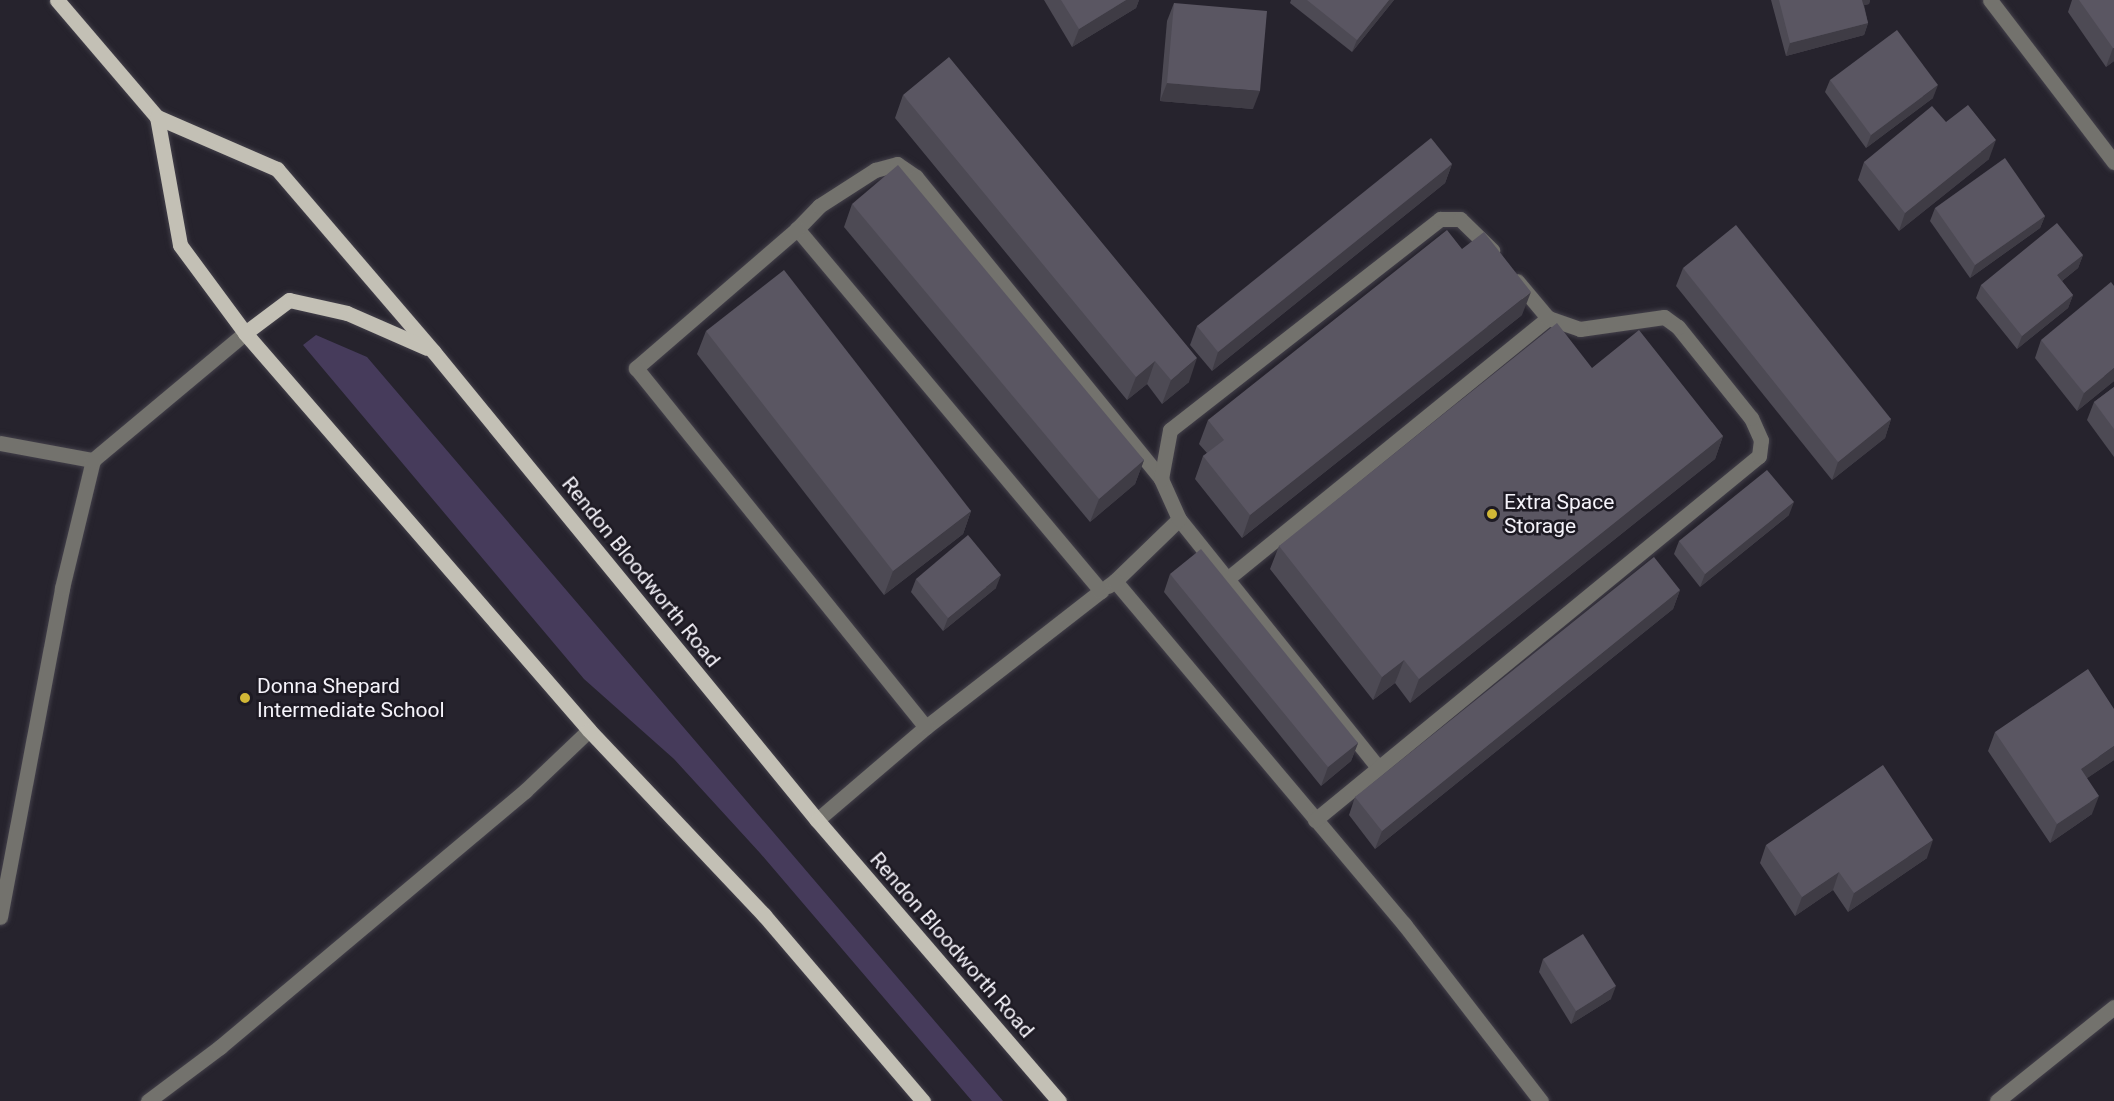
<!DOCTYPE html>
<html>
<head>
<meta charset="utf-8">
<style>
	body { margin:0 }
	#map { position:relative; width:2114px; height:1101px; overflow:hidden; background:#26232d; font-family:Roboto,sans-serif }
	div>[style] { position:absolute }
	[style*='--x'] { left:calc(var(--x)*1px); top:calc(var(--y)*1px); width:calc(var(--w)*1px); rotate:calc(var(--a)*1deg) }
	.green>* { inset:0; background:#463b5b }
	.roads { filter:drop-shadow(0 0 2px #43404a) drop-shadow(0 0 2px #43404a) }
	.minor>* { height:15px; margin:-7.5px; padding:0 7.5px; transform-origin:7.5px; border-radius:7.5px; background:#73726d }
	.major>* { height:15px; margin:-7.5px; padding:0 7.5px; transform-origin:7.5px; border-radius:7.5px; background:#c3c0b5 }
	.wall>* { inset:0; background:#4d4a54 }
	.shaded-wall>* { inset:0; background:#3f3c45 }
	.building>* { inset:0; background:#5a5662 }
	.dots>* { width:16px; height:16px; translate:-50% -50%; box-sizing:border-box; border:3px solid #1d1a23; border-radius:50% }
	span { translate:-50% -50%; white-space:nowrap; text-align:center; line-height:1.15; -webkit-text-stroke:5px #1d1a23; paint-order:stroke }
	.poi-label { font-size:21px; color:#f5f3fa }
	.left { translate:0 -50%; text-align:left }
	.street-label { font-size:21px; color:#f5f3fa }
</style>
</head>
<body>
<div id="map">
	<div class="green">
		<div style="clip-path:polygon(316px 335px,367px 357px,1003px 1101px,972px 1101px,760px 853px,674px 759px,584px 679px,303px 345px)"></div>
	</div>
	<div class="roads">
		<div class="minor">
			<div style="--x:1990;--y:0;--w:204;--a:52.6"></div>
			<div style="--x:797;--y:229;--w:32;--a:-46"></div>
			<div style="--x:819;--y:206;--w:67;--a:-32.7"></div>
			<div style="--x:875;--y:170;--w:23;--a:-15"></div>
			<div style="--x:897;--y:164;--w:23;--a:34"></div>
			<div style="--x:916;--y:177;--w:389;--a:50.9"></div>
			<div style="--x:0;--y:443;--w:95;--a:10.4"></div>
			<div style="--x:1179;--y:519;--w:318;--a:51.3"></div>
			<div style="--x:1227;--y:579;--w:414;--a:-39.1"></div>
			<div style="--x:1115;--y:581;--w:89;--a:-44.1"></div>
			<div style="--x:1179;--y:519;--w:44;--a:-114.2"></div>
			<div style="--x:1161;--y:479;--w:50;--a:-79.6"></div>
			<div style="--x:1170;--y:430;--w:343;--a:-38"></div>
			<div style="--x:1440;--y:219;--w:20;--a:0"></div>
			<div style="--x:1460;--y:219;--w:45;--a:44.1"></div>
			<div style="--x:1108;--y:586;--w:9;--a:-36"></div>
			<div style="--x:1115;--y:581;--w:449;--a:49.9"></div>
			<div style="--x:1404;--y:924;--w:224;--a:52.3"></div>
			<div style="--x:817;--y:820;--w:143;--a:-40.5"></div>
			<div style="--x:926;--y:727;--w:222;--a:-37.9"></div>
			<div style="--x:1101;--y:591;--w:473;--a:-130"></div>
			<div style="--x:797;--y:229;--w:213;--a:139.2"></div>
			<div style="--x:636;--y:368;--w:461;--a:51.1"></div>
			<div style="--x:1315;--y:820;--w:574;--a:-39.35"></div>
			<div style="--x:1759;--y:456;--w:16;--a:-83"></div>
			<div style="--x:1761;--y:440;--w:24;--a:-114"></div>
			<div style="--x:1751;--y:418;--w:117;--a:-128.7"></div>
			<div style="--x:1678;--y:327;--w:17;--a:-144"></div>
			<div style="--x:1664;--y:317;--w:85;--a:171.9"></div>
			<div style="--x:1580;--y:329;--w:34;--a:-161"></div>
			<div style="--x:1548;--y:318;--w:48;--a:-130"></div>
			<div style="--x:0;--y:917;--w:335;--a:-79.3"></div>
			<div style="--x:62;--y:588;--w:132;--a:-76.4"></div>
			<div style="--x:93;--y:460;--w:198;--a:-39.9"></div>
			<div style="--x:148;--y:1101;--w:90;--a:-36.9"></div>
			<div style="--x:220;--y:1047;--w:398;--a:-40"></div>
			<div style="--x:525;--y:791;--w:88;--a:-43.6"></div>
			<div style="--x:1997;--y:1101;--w:150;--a:-38.8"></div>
		</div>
		<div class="major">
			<div style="--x:57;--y:0;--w:154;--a:49.5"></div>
			<div style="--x:157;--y:117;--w:131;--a:23.4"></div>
			<div style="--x:277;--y:169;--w:240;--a:49.4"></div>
			<div style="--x:433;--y:351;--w:606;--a:50.69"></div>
			<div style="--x:817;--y:820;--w:371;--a:49.3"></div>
			<div style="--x:157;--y:117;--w:130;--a:79.8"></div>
			<div style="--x:180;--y:245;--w:109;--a:53.5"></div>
			<div style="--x:245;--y:333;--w:525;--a:49.09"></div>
			<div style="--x:589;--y:730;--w:255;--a:46.6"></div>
			<div style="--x:764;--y:915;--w:245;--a:49.5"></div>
			<div style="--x:245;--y:333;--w:55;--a:-36.9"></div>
			<div style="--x:289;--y:300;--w:59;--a:12.6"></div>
			<div style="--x:347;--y:313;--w:87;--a:23.6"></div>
		</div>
	</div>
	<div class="wall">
		<div style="clip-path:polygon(1044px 0,1139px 0,1136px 8px,1072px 47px)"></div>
		<div style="clip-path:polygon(1291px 0,1394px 0,1352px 52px,1290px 3px)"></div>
		<div style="clip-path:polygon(1771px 0,1870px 0,1869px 4px,1864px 5px,1868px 23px,1864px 35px,1786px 56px)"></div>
		<div style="clip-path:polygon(2072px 0,2114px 0,2114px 61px,2106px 67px,2068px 12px)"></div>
		<div style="clip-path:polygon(1174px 3px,1253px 109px,1160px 101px,1167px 21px)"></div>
		<div style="clip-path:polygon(1830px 80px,1933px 98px,1866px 148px,1825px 92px)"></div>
		<div style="clip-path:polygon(903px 95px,1189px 382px,1162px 404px,1147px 384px,1127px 400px,895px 118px)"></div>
		<div style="clip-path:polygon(1946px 122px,1989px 159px,1899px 231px,1858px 180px,1864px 162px)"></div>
		<div style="clip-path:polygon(1452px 164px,1445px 183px,1212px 371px,1190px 345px,1197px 326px)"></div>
		<div style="clip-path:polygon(852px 204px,1144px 460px,1135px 484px,1090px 522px,844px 227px)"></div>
		<div style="clip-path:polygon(1935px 208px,2045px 216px,2040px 228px,1970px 278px,1930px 221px)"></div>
		<div style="clip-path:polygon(2083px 255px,2078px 268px,2062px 281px,2073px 295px,2068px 308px,2017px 349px,1976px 298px,1981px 285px)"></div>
		<div style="clip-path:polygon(1683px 268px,1891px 419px,1885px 438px,1832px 480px,1676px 286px)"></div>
		<div style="clip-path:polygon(1522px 315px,1242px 538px,1195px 479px,1203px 456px,1207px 453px,1199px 444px,1208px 420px)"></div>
		<div style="clip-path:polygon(706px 331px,971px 511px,963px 534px,884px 595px,697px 354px)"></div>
		<div style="clip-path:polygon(2041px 340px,2114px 381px,2077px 411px,2035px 358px)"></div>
		<div style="clip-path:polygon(1592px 368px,1723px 436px,1715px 459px,1410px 703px,1395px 683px,1373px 700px,1270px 569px,1279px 546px)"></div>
		<div style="clip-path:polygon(2114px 387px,2114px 457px,2087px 420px,2094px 402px)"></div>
		<div style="clip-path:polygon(1789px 515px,1700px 587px,1674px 554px,1679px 541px)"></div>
		<div style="clip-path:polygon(1170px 574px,1358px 743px,1351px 761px,1321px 786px,1164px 592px)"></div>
		<div style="clip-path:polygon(916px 579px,996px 588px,943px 631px,911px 592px)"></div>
		<div style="clip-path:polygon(1680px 590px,1673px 609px,1375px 849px,1349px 815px,1355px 797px)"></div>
		<div style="clip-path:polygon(1995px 732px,2114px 760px,2087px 778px,2092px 814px,2050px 843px,1988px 751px)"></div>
		<div style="clip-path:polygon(1766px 845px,1927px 858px,1848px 912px,1833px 890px,1795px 916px,1760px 863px)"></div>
		<div style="clip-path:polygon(1543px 959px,1611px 999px,1571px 1024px,1539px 972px)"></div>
	</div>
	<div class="shaded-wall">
		<div style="clip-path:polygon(1126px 0,1139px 0,1136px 8px,1072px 47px,1079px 29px)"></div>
		<div style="clip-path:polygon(1389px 0,1394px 0,1352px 52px,1357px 40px)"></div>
		<div style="clip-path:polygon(1859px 0,1870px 0,1869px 4px,1856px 7px)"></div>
		<div style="clip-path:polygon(1868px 23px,1864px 35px,1786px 56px,1790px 43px)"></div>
		<div style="clip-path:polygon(2113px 48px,2114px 48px,2114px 61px,2106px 67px)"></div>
		<div style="clip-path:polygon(1167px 83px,1260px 91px,1253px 109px,1160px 101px)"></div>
		<div style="clip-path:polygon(1938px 85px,1933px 98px,1866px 148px,1871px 135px)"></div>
		<div style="clip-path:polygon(1996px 140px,1989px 159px,1899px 231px,1905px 213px)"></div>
		<div style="clip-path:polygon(1452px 164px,1445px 183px,1212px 371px,1218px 352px)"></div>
		<div style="clip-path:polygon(2045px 216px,2040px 228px,1970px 278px,1975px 265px)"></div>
		<div style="clip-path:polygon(2083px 255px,2078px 268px,2053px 288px,2057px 275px)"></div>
		<div style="clip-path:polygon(1531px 292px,1522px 315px,1242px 538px,1250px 515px)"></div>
		<div style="clip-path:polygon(2073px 295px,2068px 308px,2017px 349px,2022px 336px)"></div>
		<div style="clip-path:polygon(1197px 358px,1189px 382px,1162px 404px,1171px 380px)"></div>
		<div style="clip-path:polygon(1155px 361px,1147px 384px,1127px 400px,1136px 377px)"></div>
		<div style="clip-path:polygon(2114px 368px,2114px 381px,2077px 411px,2084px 393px)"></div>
		<div style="clip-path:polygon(1891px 419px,1885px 438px,1832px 480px,1838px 462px)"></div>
		<div style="clip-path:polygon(1723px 436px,1715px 459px,1410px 703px,1419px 679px)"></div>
		<div style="clip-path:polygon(1144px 460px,1135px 484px,1090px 522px,1099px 499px)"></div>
		<div style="clip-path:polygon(1794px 502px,1789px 515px,1700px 587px,1705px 574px)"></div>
		<div style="clip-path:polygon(971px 511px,963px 534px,884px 595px,893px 571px)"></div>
		<div style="clip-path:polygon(1001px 575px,996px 588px,943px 631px,948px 618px)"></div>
		<div style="clip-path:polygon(1680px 590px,1673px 609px,1375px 849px,1382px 831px)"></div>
		<div style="clip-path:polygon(1404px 660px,1395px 683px,1373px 700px,1382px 677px)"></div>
		<div style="clip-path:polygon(1358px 743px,1351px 761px,1321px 786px,1328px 767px)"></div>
		<div style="clip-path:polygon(2114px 746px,2114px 760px,2074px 787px,2081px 769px)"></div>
		<div style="clip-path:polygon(2099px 796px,2092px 814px,2050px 843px,2057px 824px)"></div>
		<div style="clip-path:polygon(1933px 840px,1927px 858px,1848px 912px,1854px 893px)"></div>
		<div style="clip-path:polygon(1839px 872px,1833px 890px,1795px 916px,1802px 897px)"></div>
		<div style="clip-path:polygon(1616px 986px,1611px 999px,1571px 1024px,1576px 1011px)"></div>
	</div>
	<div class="building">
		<div style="clip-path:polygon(1061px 0,1126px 0,1079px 29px)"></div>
		<div style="clip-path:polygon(1307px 0,1389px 0,1357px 40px)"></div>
		<div style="clip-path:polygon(1779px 0,1862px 0,1868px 23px,1790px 43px)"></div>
		<div style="clip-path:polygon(2079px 0,2114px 0,2114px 48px,2113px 48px)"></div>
		<div style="clip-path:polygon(1174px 3px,1267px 11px,1260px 91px,1167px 83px)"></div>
		<div style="clip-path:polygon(1897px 30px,1938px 85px,1871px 135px,1830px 80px)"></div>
		<div style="clip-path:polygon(949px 57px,1197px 358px,1171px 380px,1155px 361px,1136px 377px,903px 95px)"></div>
		<div style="clip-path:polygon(1968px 105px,1996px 140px,1905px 213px,1864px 162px,1932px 106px,1946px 122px)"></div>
		<div style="clip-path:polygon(1431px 138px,1452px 164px,1218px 352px,1197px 326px)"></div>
		<div style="clip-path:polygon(2005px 158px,2045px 216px,1975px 265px,1935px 208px)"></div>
		<div style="clip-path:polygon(898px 165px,1144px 460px,1099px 499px,852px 204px)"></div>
		<div style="clip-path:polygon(2057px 223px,2083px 255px,2057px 275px,2073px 295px,2022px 336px,1981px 285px)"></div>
		<div style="clip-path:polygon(1736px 225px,1891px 419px,1838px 462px,1683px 268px)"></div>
		<div style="clip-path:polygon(1447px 230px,1462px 249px,1484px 232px,1531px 292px,1250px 515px,1203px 456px,1224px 440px,1208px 420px)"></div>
		<div style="clip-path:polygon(784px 270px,971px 511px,893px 571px,706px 331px)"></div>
		<div style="clip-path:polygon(2111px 282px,2114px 286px,2114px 368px,2084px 393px,2041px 340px)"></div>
		<div style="clip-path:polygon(1557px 323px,1592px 368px,1639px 330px,1723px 436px,1419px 679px,1404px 660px,1382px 677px,1279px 546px)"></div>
		<div style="clip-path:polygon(2114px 387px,2114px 429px,2094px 402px)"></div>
		<div style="clip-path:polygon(1767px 470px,1794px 502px,1705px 574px,1679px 541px)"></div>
		<div style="clip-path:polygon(968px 535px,1001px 575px,948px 618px,916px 579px)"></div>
		<div style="clip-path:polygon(1201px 549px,1358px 743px,1328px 767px,1170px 574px)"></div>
		<div style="clip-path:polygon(1654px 557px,1680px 590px,1382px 831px,1355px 797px)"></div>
		<div style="clip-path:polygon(2088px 669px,2114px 709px,2114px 746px,2081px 769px,2099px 796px,2057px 824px,1995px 732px)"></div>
		<div style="clip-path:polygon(1883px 765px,1933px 840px,1854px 893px,1839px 872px,1802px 897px,1766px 845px)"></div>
		<div style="clip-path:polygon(1583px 934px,1616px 986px,1576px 1011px,1543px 959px)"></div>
	</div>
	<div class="dots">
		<div style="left:1492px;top:514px;background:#d1b736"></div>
		<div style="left:245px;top:698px;background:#d1b736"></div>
	</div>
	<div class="poi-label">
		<span class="left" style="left:1504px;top:514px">Extra Space<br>Storage</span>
		<span class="left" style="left:257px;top:698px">Donna Shepard<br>Intermediate School</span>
	</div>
	<div class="street-label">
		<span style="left:641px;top:572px;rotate:51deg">Rendon Bloodworth Road</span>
		<span style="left:952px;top:945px;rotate:49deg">Rendon Bloodworth Road</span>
	</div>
</div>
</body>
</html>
